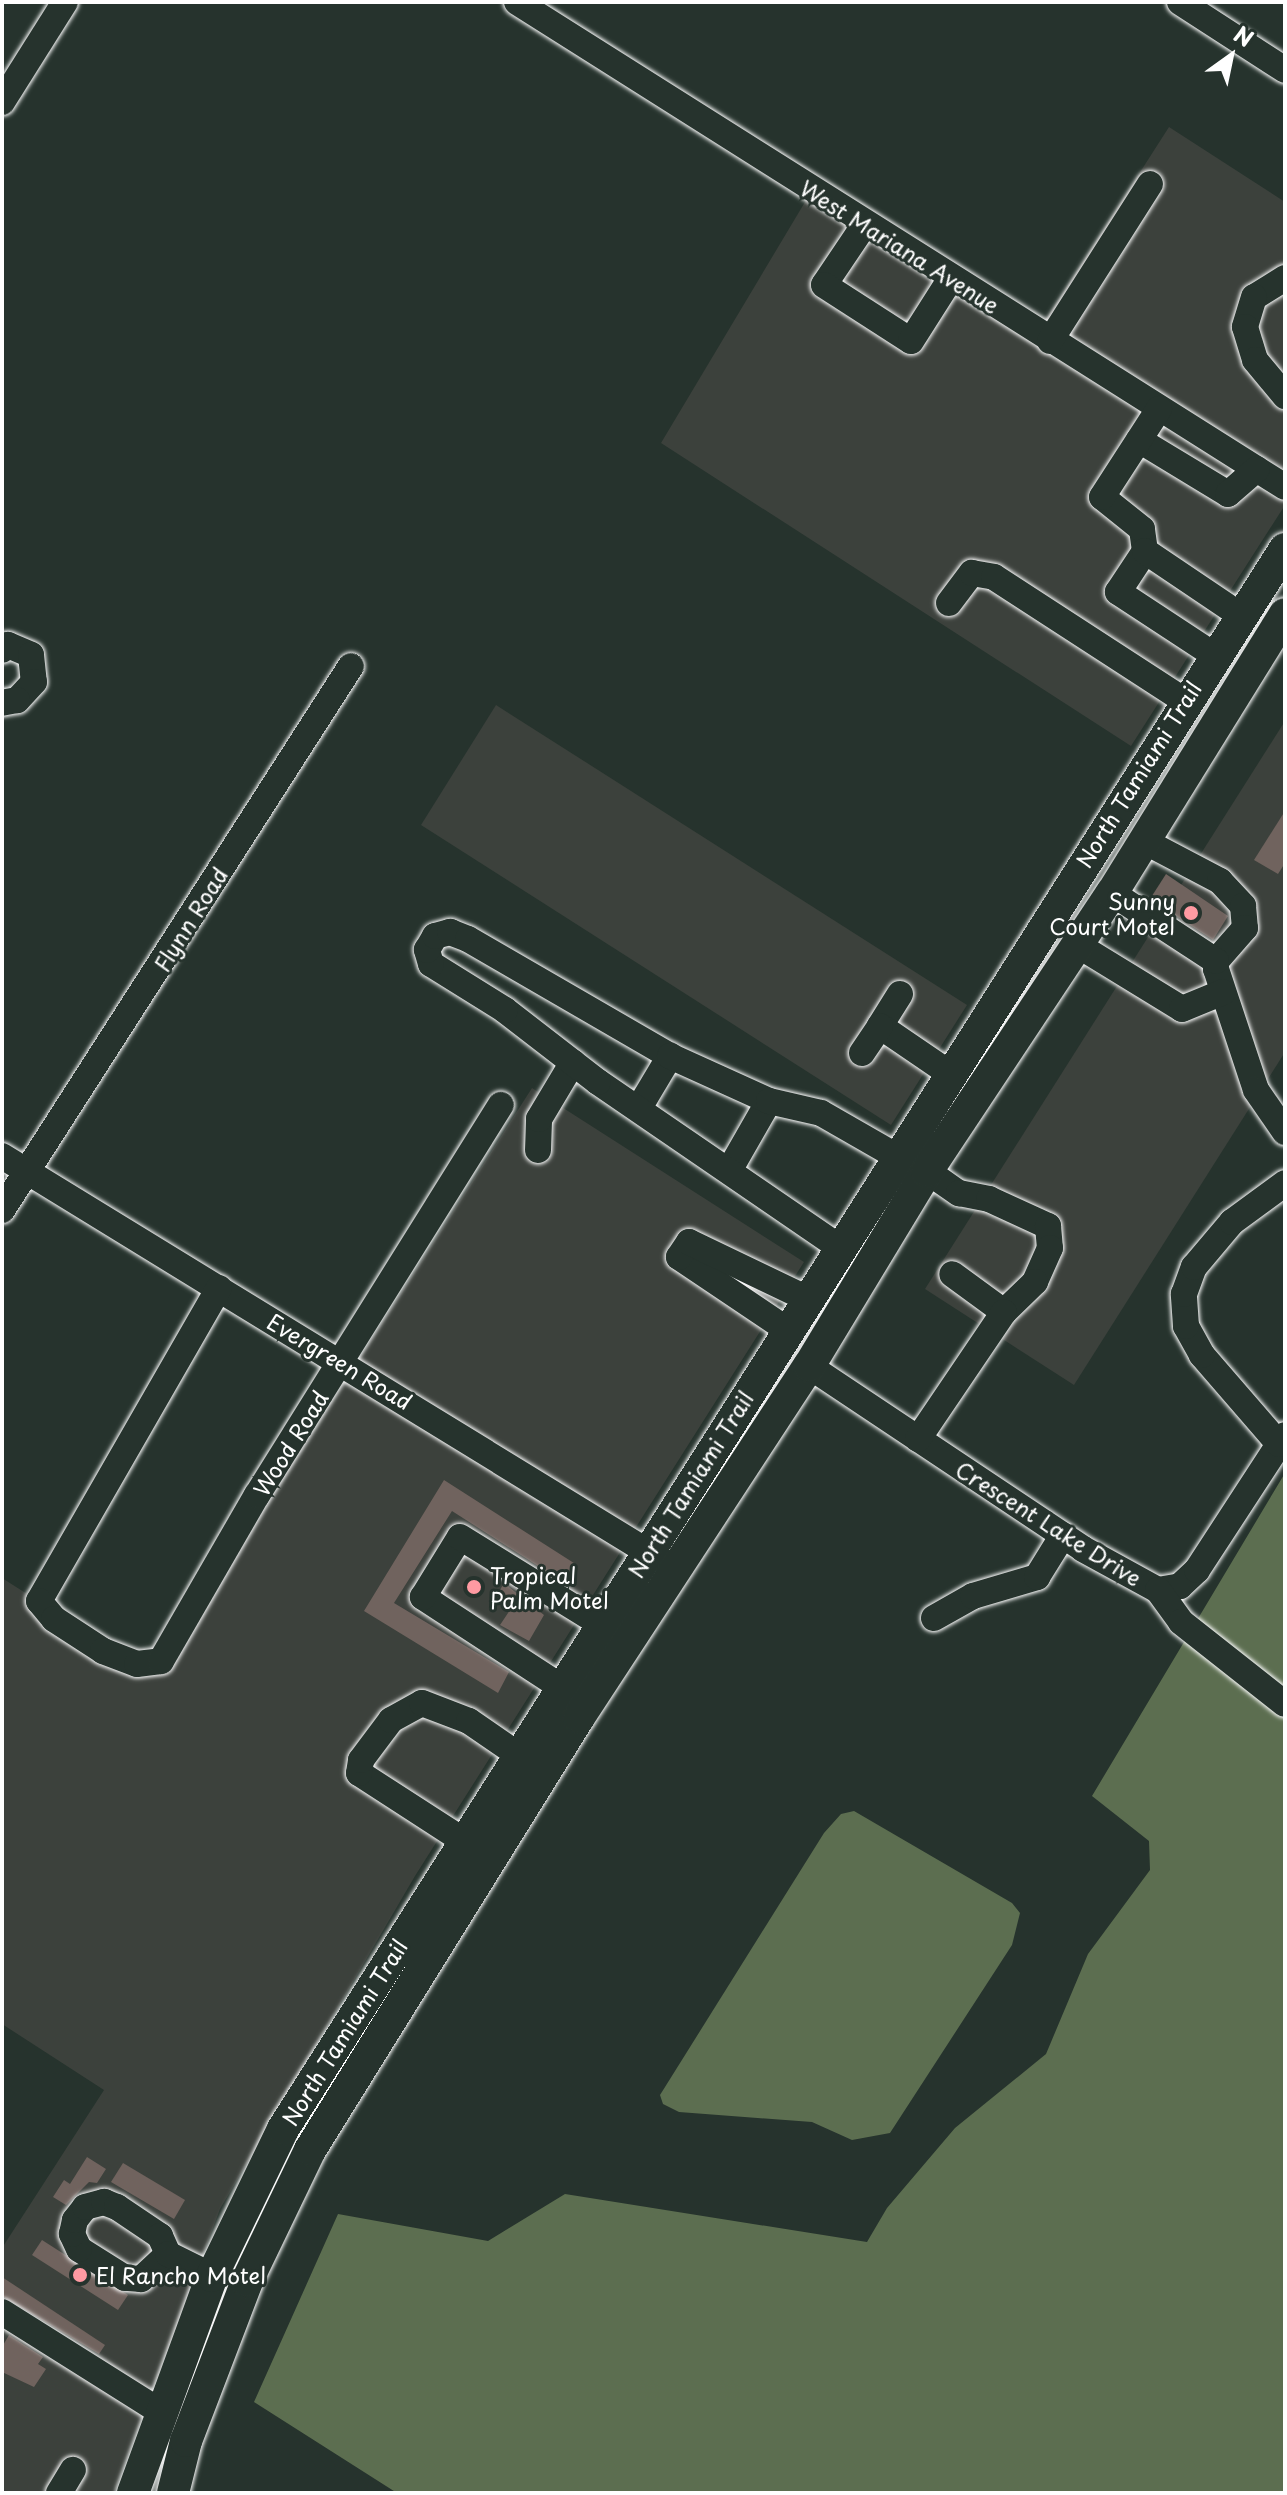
<!DOCTYPE html>
<html>
<head>
<meta charset="utf-8">
<style>
	body { margin:0 }
	#map { position:relative; width:1287px; height:2495px; overflow:hidden; background:#26332d; font-family:"Playpen Sans",sans-serif }
	div>[style] { position:absolute }
	[style*='--x'] { left:calc(var(--x)*1px); top:calc(var(--y)*1px); width:calc(var(--w)*1px); rotate:calc(var(--a)*1deg) }
	.built>* { inset:0; background:#3c413c }
	.green>* { inset:0; background:#5c6e50 }
	.building>* { inset:0; background:#70635e }
	.roads { filter:drop-shadow(0 0 2px #fff) drop-shadow(0 0 2px #fff) }
	.minor>* { height:26px; margin:-13px; padding:0 13px; transform-origin:13px; border-radius:13px; background:#26332d }
	.major>* { height:32px; margin:-16px; padding:0 16px; transform-origin:16px; border-radius:16px; background:#26332d }
	.dots>* { width:22px; height:22px; translate:-50% -50%; box-sizing:border-box; border:4px solid #26332d; border-radius:50% }
	span { translate:-50% -50%; white-space:nowrap; text-align:center; line-height:1.15; -webkit-text-stroke:6px #26332d; paint-order:stroke }
	.street-label { font-size:22px; color:#fff }
	.poi-label { font-size:22px; color:#fff }
	.right { translate:-100% -50%; text-align:right }
	.left { translate:0 -50%; text-align:left }
	.frame { position:absolute; inset:0; border:4px solid #fff; pointer-events:none }
	.north { position:absolute; left:1191px; top:16px; width:80px; height:80px; -webkit-text-stroke:6px #26332d; paint-order:stroke; rotate:33deg; font-size:22px; font-weight:700; line-height:32px; text-align:center; color:#fff }
	.north::after { content:''; display:block; margin:auto; width:28px; height:36px; background:#fff; clip-path:polygon(50% 0,100% 100%,50% 72%,0 100%) }
</style>
</head>
<body>
<div id="map">
	<div class="built">
		<div style="clip-path:polygon(1169px 127px,1285px 202px,1285px 505px,1131px 746px,661px 443px,811px 192px,1037px 333px)"></div>
		<div style="clip-path:polygon(496px 705px,967px 1005px,891px 1125px,421px 825px)"></div>
		<div style="clip-path:polygon(1285px 721px,1285px 1052px,1074px 1385px,925px 1289px)"></div>
		<div style="clip-path:polygon(532px 1088px,804px 1262px,415px 1876px,220px 2209px,114px 2493px,2px 2493px,2px 2248px,104px 2090px,2px 2024px,2px 1578px,156px 1676px)"></div>
	</div>
	<div class="green">
		<div style="clip-path:polygon(1285px 1473px,1285px 2493px,397px 2493px,254px 2402px,338px 2214px,488px 2241px,565px 2194px,867px 2242px,887px 2208px,955px 2128px,1046px 2054px,1088px 1954px,1150px 1870px,1149px 1841px,1092px 1796px)"></div>
		<div style="clip-path:polygon(854px 1811px,1012px 1903px,1020px 1913px,1012px 1945px,890px 2133px,852px 2140px,812px 2122px,679px 2112px,663px 2104px,660px 2095px,824px 1833px,841px 1814px)"></div>
	</div>
	<div class="building">
		<div style="clip-path:polygon(1285px 811px,1285px 863px,1278px 874px,1254px 860px)"></div>
		<div style="clip-path:polygon(1166px 874px,1228px 916px,1213px 940px,1150px 899px)"></div>
		<div style="clip-path:polygon(444px 1480px,577px 1565px,566px 1584px,452px 1511px,394px 1603px,509px 1672px,498px 1693px,364px 1611px)"></div>
		<div style="clip-path:polygon(504px 1583px,544px 1615px,529px 1641px,500px 1625px,510px 1610px,494px 1600px)"></div>
		<div style="clip-path:polygon(87px 2157px,106px 2169px,97px 2183px,89px 2182px,66px 2205px,53px 2197px,64px 2180px,70px 2184px)"></div>
		<div style="clip-path:polygon(123px 2163px,185px 2200px,174px 2219px,111px 2182px)"></div>
		<div style="clip-path:polygon(42px 2240px,128px 2295px,118px 2310px,32px 2255px)"></div>
		<div style="clip-path:polygon(2px 2277px,105px 2345px,99px 2354px,2px 2296px)"></div>
		<div style="clip-path:polygon(9px 2335px,43px 2357px,38px 2364px,46px 2369px,34px 2387px,2px 2372px,2px 2347px)"></div>
	</div>
	<div class="roads">
		<div class="minor">
			<div style="--x:517;--y:2;--w:908;--a:32.27"></div>
			<div style="--x:1180;--y:2;--w:125;--a:32.9"></div>
			<div style="--x:2;--y:102;--w:118;--a:-57.8"></div>
			<div style="--x:865;--y:224;--w:73;--a:123.9"></div>
			<div style="--x:824;--y:285;--w:103;--a:32.8"></div>
			<div style="--x:911;--y:341;--w:75;--a:-57.6"></div>
			<div style="--x:1285;--y:278;--w:36;--a:148"></div>
			<div style="--x:1254;--y:297;--w:31;--a:107"></div>
			<div style="--x:1245;--y:327;--w:34;--a:73"></div>
			<div style="--x:1255;--y:360;--w:47;--a:50.2"></div>
			<div style="--x:1050;--y:341;--w:186;--a:-57.5"></div>
			<div style="--x:1139;--y:440;--w:104;--a:31.2"></div>
			<div style="--x:1228;--y:494;--w:38;--a:-41"></div>
			<div style="--x:1145;--y:551;--w:22;--a:-98"></div>
			<div style="--x:1142;--y:529;--w:51;--a:-141.3"></div>
			<div style="--x:1102;--y:497;--w:105;--a:-57.1"></div>
			<div style="--x:949;--y:603;--w:38;--a:-53"></div>
			<div style="--x:972;--y:573;--w:22;--a:10"></div>
			<div style="--x:994;--y:577;--w:228;--a:33"></div>
			<div style="--x:2;--y:650;--w:8;--a:-40"></div>
			<div style="--x:8;--y:645;--w:25;--a:23"></div>
			<div style="--x:31;--y:655;--w:27;--a:84"></div>
			<div style="--x:34;--y:682;--w:25;--a:133"></div>
			<div style="--x:17;--y:700;--w:15;--a:169"></div>
			<div style="--x:1214;--y:655;--w:115;--a:-146.7"></div>
			<div style="--x:1118;--y:592;--w:49;--a:-56.6"></div>
			<div style="--x:1145;--y:551;--w:115;--a:34"></div>
			<div style="--x:1144;--y:841;--w:86;--a:27.8"></div>
			<div style="--x:1220;--y:881;--w:34;--a:47"></div>
			<div style="--x:1243;--y:906;--w:22;--a:85"></div>
			<div style="--x:1245;--y:928;--w:44;--a:131.3"></div>
			<div style="--x:1216;--y:961;--w:8;--a:90"></div>
			<div style="--x:1216;--y:969;--w:127;--a:71.7"></div>
			<div style="--x:1256;--y:1090;--w:51;--a:55.4"></div>
			<div style="--x:1112;--y:893;--w:124;--a:33.2"></div>
			<div style="--x:1076;--y:944;--w:124;--a:31.5"></div>
			<div style="--x:1182;--y:1009;--w:44;--a:-22.5"></div>
			<div style="--x:900;--y:994;--w:38;--a:122"></div>
			<div style="--x:880;--y:1026;--w:83;--a:34.3"></div>
			<div style="--x:862;--y:1053;--w:32;--a:-56"></div>
			<div style="--x:639;--y:1108;--w:61;--a:-59.2"></div>
			<div style="--x:538;--y:1150;--w:31;--a:-88"></div>
			<div style="--x:539;--y:1119;--w:66;--a:-59.2"></div>
			<div style="--x:2;--y:1156;--w:779;--a:31.51"></div>
			<div style="--x:730;--y:1169;--w:78;--a:-60.2"></div>
			<div style="--x:927;--y:1171;--w:39;--a:35"></div>
			<div style="--x:959;--y:1193;--w:31;--a:11"></div>
			<div style="--x:989;--y:1199;--w:65;--a:24.6"></div>
			<div style="--x:1048;--y:1226;--w:22;--a:85"></div>
			<div style="--x:1050;--y:1248;--w:37;--a:114"></div>
			<div style="--x:1035;--y:1282;--w:43;--a:135.9"></div>
			<div style="--x:1004;--y:1312;--w:64;--a:-143.8"></div>
			<div style="--x:2;--y:1210;--w:646;--a:-57.32"></div>
			<div style="--x:839;--y:1247;--w:292;--a:-145.6"></div>
			<div style="--x:598;--y:1082;--w:118;--a:-142.3"></div>
			<div style="--x:505;--y:1010;--w:87;--a:-148.1"></div>
			<div style="--x:431;--y:964;--w:15;--a:-106"></div>
			<div style="--x:427;--y:950;--w:16;--a:-60"></div>
			<div style="--x:435;--y:936;--w:16;--a:-15"></div>
			<div style="--x:450;--y:932;--w:19;--a:21"></div>
			<div style="--x:468;--y:939;--w:233;--a:30.1"></div>
			<div style="--x:670;--y:1056;--w:109;--a:24.4"></div>
			<div style="--x:769;--y:1101;--w:53;--a:13"></div>
			<div style="--x:821;--y:1113;--w:86;--a:29.8"></div>
			<div style="--x:219;--y:1288;--w:361;--a:119.9"></div>
			<div style="--x:39;--y:1601;--w:23;--a:50"></div>
			<div style="--x:54;--y:1619;--w:59;--a:33.1"></div>
			<div style="--x:103;--y:1651;--w:36;--a:21"></div>
			<div style="--x:137;--y:1664;--w:24;--a:-7"></div>
			<div style="--x:161;--y:1661;--w:192;--a:-60"></div>
			<div style="--x:257;--y:1495;--w:460;--a:-58"></div>
			<div style="--x:786;--y:1329;--w:129;--a:-146.1"></div>
			<div style="--x:679;--y:1257;--w:18;--a:-56"></div>
			<div style="--x:689;--y:1242;--w:130;--a:25.6"></div>
			<div style="--x:809;--y:1366;--w:329;--a:33.7"></div>
			<div style="--x:1083;--y:1549;--w:85;--a:28.7"></div>
			<div style="--x:1158;--y:1590;--w:22;--a:-10"></div>
			<div style="--x:1180;--y:1586;--w:23;--a:-43"></div>
			<div style="--x:1197;--y:1570;--w:161;--a:-56.9"></div>
			<div style="--x:918;--y:1439;--w:153;--a:-55.9"></div>
			<div style="--x:1279;--y:1444;--w:118;--a:-130.9"></div>
			<div style="--x:1202;--y:1355;--w:33;--a:-119"></div>
			<div style="--x:1186;--y:1326;--w:32;--a:-94"></div>
			<div style="--x:1184;--y:1294;--w:29;--a:-70"></div>
			<div style="--x:1194;--y:1267;--w:59;--a:-49.8"></div>
			<div style="--x:1232;--y:1222;--w:66;--a:-36.3"></div>
			<div style="--x:1158;--y:1590;--w:39;--a:54"></div>
			<div style="--x:1181;--y:1622;--w:132;--a:38.3"></div>
			<div style="--x:934;--y:1618;--w:45;--a:-29.4"></div>
			<div style="--x:973;--y:1596;--w:67;--a:-16.5"></div>
			<div style="--x:1037;--y:1577;--w:49;--a:-58.2"></div>
			<div style="--x:561;--y:1687;--w:165;--a:-146.9"></div>
			<div style="--x:423;--y:1597;--w:70;--a:-58.3"></div>
			<div style="--x:460;--y:1537;--w:166;--a:31.7"></div>
			<div style="--x:464;--y:1841;--w:125;--a:-147.1"></div>
			<div style="--x:359;--y:1773;--w:13;--a:-81"></div>
			<div style="--x:361;--y:1760;--w:50;--a:-53.1"></div>
			<div style="--x:391;--y:1720;--w:35;--a:-29"></div>
			<div style="--x:422;--y:1703;--w:50;--a:21"></div>
			<div style="--x:469;--y:1721;--w:58;--a:34.5"></div>
			<div style="--x:168;--y:2254;--w:37;--a:137"></div>
			<div style="--x:141;--y:2279;--w:16;--a:-176"></div>
			<div style="--x:125;--y:2278;--w:54;--a:-147.8"></div>
			<div style="--x:79;--y:2249;--w:17;--a:-115"></div>
			<div style="--x:72;--y:2234;--w:14;--a:-78"></div>
			<div style="--x:75;--y:2220;--w:16;--a:-52"></div>
			<div style="--x:85;--y:2207;--w:20;--a:-15"></div>
			<div style="--x:104;--y:2202;--w:14;--a:21"></div>
			<div style="--x:117;--y:2207;--w:52;--a:34"></div>
			<div style="--x:160;--y:2236;--w:20;--a:66"></div>
			<div style="--x:168;--y:2254;--w:49;--a:26.6"></div>
			<div style="--x:2;--y:2312;--w:186;--a:32.2"></div>
			<div style="--x:59;--y:2493;--w:27;--a:-59"></div>
		</div>
		<div class="major">
			<div style="--x:133;--y:2493;--w:231;--a:-70"></div>
			<div style="--x:212;--y:2276;--w:163;--a:-64.2"></div>
			<div style="--x:283;--y:2129;--w:1871;--a:-57.62"></div>
			<div style="--x:173;--y:2493;--w:54;--a:-76"></div>
			<div style="--x:186;--y:2441;--w:171;--a:-69.1"></div>
			<div style="--x:247;--y:2281;--w:145;--a:-64.3"></div>
			<div style="--x:310;--y:2150;--w:510;--a:-58.15"></div>
			<div style="--x:579;--y:1717;--w:420;--a:-56.8"></div>
			<div style="--x:809;--y:1366;--w:228;--a:-58.8"></div>
			<div style="--x:927;--y:1171;--w:334;--a:-56.4"></div>
			<div style="--x:1112;--y:893;--w:328;--a:-58.2"></div>
		</div>
	</div>
	<div class="dots">
		<div style="left:1191px;top:913px;background:#ff9aa2"></div>
		<div style="left:474px;top:1587px;background:#ff9aa2"></div>
		<div style="left:80px;top:2275px;background:#ff9aa2"></div>
	</div>
	<div class="street-label">
		<span style="left:900px;top:246px;rotate:32deg">West Mariana Avenue</span>
		<span style="left:1138px;top:774px;rotate:-58deg">North Tamiami Trail</span>
		<span style="left:190px;top:919px;rotate:-58deg">Flynn Road</span>
		<span style="left:340px;top:1361px;rotate:31deg">Evergreen Road</span>
		<span style="left:290px;top:1443px;rotate:-58deg">Wood Road</span>
		<span style="left:690px;top:1484px;rotate:-58deg">North Tamiami Trail</span>
		<span style="left:1049px;top:1523px;rotate:32deg">Crescent Lake Drive</span>
		<span style="left:344px;top:2032px;rotate:-58deg">North Tamiami Trail</span>
	</div>
	<div class="poi-label">
		<span class="right" style="left:1175px;top:913px">Sunny<br>Court Motel</span>
		<span class="left" style="left:490px;top:1587px">Tropical<br>Palm Motel</span>
		<span class="left" style="left:96px;top:2275px">El Rancho Motel</span>
	</div>
	<div class="frame"></div>
	<div class="north">N</div>
</div>
</body>
</html>
